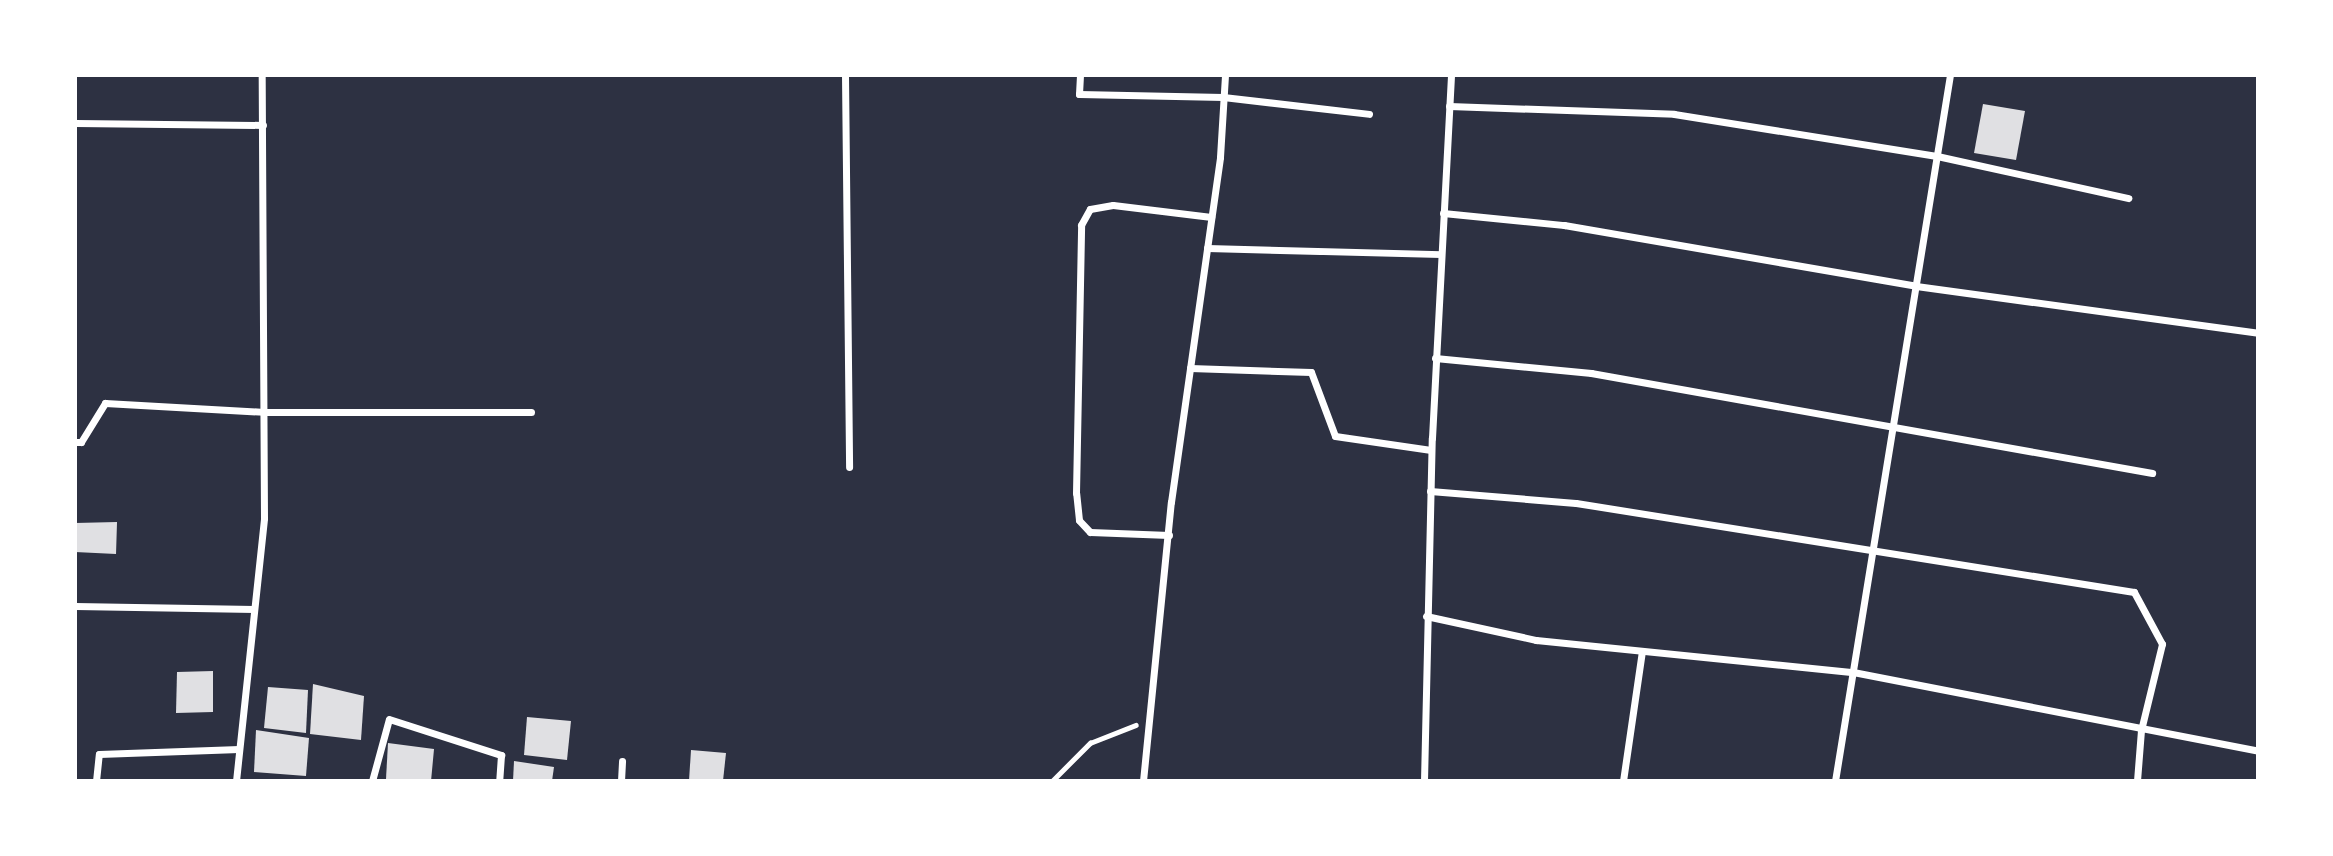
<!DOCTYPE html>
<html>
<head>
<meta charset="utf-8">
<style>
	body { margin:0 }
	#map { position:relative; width:2333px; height:856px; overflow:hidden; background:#2d3142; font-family:Quicksand,sans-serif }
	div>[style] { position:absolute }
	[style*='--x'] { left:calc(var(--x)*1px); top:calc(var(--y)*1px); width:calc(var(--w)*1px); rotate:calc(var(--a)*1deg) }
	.building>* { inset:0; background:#e0e0e3 }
	.path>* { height:4.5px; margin:-2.25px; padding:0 2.25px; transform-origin:2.25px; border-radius:2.25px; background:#fff }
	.minor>* { height:7px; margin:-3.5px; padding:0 3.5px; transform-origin:3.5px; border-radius:3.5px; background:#fff }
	span { translate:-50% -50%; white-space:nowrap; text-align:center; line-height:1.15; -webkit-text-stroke:5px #fff; paint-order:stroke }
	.frame { position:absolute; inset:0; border:77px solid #fff; pointer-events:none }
</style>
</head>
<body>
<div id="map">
	<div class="building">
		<div style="clip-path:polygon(1983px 104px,2025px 111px,2016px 160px,1974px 153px)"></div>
		<div style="clip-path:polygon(117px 522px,116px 554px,75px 552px,75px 523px)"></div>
		<div style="clip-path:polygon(213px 671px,213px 712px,176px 713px,177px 672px)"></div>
		<div style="clip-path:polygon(313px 684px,364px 696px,361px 740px,310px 734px)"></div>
		<div style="clip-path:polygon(268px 687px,308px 690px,306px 733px,264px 728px)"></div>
		<div style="clip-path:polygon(527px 717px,571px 721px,567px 760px,524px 755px)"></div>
		<div style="clip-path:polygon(256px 730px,309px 738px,306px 776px,254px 772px)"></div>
		<div style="clip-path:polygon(388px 743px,434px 749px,431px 781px,386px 779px)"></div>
		<div style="clip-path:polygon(691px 750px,726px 753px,723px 781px,689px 781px)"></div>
		<div style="clip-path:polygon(514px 761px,554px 767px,552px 781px,513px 781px)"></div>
	</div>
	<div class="path">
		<div style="--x:1052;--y:781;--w:54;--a:-45"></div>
		<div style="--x:1090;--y:743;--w:49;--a:-21.4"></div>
	</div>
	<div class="minor">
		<div style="--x:845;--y:75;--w:392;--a:89.4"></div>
		<div style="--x:1080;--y:75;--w:19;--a:93"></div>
		<div style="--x:1079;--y:94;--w:144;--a:1.2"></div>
		<div style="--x:1223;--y:97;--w:147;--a:6.6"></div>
		<div style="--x:1449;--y:106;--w:225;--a:2"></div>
		<div style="--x:1674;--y:114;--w:266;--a:9.1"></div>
		<div style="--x:1937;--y:156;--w:196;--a:12.4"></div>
		<div style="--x:75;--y:123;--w:188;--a:0.6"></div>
		<div style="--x:1443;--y:213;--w:122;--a:5.7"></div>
		<div style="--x:1564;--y:225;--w:357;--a:9.8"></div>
		<div style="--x:1916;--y:286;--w:345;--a:7.8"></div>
		<div style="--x:1207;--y:248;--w:234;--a:1.5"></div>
		<div style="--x:1435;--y:358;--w:157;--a:5.5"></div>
		<div style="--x:1591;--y:373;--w:570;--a:10.11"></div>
		<div style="--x:1190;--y:368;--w:121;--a:1.9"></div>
		<div style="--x:1311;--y:372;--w:68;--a:69.4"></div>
		<div style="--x:1335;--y:436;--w:97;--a:8.3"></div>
		<div style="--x:75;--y:442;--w:6;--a:0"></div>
		<div style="--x:81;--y:442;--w:46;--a:-58.4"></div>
		<div style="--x:105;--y:403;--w:159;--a:3.2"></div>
		<div style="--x:264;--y:412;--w:267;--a:0"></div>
		<div style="--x:1430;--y:491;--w:146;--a:4.7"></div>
		<div style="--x:1576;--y:503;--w:565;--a:9.06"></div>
		<div style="--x:2134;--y:592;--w:59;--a:61.7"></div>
		<div style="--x:2162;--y:644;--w:89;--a:103.7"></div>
		<div style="--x:2141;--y:730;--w:51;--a:94.5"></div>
		<div style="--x:1169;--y:535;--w:79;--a:-177.8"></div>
		<div style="--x:1090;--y:532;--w:16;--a:-133"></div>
		<div style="--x:1079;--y:520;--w:27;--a:-96"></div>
		<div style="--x:1076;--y:493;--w:268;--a:-88.9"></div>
		<div style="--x:1081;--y:225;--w:18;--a:-61"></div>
		<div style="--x:1090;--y:209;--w:23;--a:-10"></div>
		<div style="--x:1113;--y:205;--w:99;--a:7"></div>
		<div style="--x:75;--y:606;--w:179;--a:1"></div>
		<div style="--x:1426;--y:616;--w:113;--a:12.3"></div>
		<div style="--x:1536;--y:640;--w:319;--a:5.8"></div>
		<div style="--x:1853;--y:672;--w:413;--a:11"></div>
		<div style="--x:96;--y:781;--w:27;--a:-84"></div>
		<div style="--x:99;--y:754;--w:140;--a:-2"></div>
		<div style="--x:236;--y:781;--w:264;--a:-83.9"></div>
		<div style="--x:264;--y:518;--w:443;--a:-90.3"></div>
		<div style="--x:372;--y:781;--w:64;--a:-74.7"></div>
		<div style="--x:389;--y:719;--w:118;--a:17.8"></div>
		<div style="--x:501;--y:755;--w:26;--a:94"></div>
		<div style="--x:621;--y:781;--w:20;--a:-87"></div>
		<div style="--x:1143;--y:781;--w:280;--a:-84.3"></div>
		<div style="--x:1171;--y:502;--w:348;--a:-81.9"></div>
		<div style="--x:1220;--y:157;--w:82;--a:-86.5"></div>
		<div style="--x:1424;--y:781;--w:343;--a:-88.7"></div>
		<div style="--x:1432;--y:438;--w:363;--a:-87"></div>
		<div style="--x:1623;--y:781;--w:131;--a:-81.7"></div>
		<div style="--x:1835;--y:781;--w:715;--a:-80.75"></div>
	</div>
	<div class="frame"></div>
</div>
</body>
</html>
